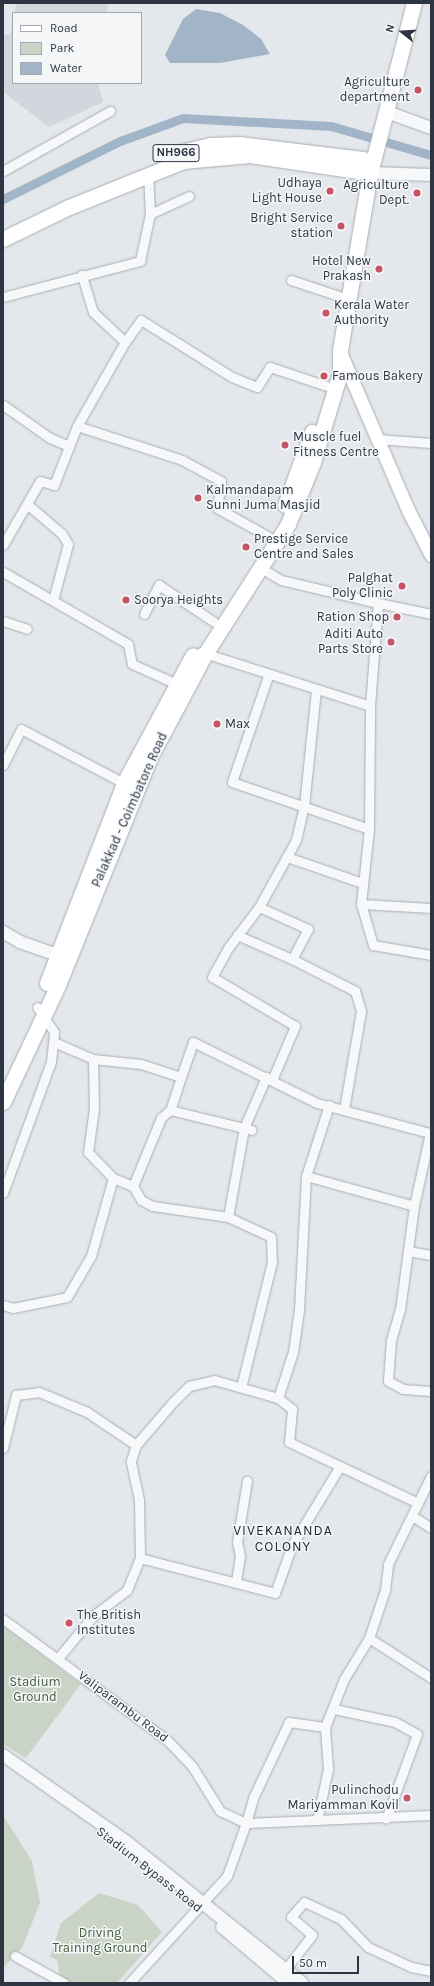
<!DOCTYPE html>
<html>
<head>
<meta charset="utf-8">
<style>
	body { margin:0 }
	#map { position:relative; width:434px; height:1986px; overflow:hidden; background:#e4e7eb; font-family:Karla,sans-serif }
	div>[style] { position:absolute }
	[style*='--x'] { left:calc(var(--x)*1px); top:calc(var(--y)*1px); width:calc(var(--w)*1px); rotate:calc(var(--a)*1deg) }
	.built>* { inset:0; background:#d3d6dd }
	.green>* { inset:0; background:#cad4c6 }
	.water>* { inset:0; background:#a2b5c8 }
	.canal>* { height:9px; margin:-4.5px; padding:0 4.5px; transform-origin:4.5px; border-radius:4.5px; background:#a2b5c8 }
	.roads { filter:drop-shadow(0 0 1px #a9aeb5) drop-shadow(0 0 1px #a9aeb5) }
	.minor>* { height:9px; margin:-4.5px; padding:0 4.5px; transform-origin:4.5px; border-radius:4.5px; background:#f7f8fa }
	.tertiary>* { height:12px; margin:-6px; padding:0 6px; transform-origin:6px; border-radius:6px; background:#f7f8fa }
	.secondary>* { height:13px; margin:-6.5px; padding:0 6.5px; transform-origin:6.5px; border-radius:6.5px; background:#fff }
	.primary>* { height:15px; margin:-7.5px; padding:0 7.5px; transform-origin:7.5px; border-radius:7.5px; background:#fff }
	.trunk>* { height:15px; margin:-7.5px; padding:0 7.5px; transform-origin:7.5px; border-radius:7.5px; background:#fff }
	.dots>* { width:11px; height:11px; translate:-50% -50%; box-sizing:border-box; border:2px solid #f4f6f8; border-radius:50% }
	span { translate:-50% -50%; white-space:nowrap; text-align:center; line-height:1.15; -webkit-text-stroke:3px #f4f6f8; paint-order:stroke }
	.shield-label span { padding:1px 3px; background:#f4f6f8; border:1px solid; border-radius:3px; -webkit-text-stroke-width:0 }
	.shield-label { font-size:12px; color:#2d3543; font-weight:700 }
	.poi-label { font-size:13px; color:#2d3543 }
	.right { translate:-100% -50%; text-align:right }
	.left { translate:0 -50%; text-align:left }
	.street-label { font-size:13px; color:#2d3543 }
	.park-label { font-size:13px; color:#425d3b }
	.neighbourhood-label { font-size:14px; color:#1f2634; letter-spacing:1px }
	.frame { position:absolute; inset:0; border:4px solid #2d3543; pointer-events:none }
	.legend { position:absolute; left:12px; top:12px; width:130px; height:72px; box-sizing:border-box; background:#f4f6f8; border:1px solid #a4a9b0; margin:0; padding:5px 7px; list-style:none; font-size:12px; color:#2d3543 }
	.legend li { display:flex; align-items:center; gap:8px; height:20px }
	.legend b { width:20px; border:1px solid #a4a9b0 }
	.north { position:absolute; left:382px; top:12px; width:40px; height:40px; -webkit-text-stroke:3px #f4f6f8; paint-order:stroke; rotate:287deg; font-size:11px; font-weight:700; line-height:16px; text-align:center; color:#2d3543 }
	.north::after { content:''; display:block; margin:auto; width:14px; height:18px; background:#2d3543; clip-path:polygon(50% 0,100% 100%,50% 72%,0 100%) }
	.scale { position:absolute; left:292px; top:1956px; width:67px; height:18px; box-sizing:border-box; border:2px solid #2d3543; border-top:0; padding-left:5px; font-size:12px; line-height:14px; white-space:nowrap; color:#2d3543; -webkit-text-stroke:3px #f4f6f8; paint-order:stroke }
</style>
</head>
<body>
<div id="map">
	<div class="built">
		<div style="clip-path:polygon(17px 3px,108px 3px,107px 13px,14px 13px)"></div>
		<div style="clip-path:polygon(13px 20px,13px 83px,98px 83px,103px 102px,49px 127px,3px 92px,3px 34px,10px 35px)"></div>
	</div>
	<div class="green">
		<div style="clip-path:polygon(3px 1626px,81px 1684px,26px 1758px,3px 1744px)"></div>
		<div style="clip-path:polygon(3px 1815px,32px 1861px,40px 1903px,22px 1948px,3px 1968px)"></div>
		<div style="clip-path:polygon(99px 1893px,138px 1905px,162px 1932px,117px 1983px,61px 1983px,57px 1960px,50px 1957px,61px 1923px)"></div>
	</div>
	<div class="water">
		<div style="clip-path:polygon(196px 9px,220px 13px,243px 25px,261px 39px,270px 54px,220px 63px,170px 63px,165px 55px,183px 19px)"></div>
	</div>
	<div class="canal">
		<div style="--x:3;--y:199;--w:131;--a:-26.4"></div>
		<div style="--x:120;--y:141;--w:67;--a:-20.1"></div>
		<div style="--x:183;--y:118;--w:148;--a:3.1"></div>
		<div style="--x:331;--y:126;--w:104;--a:16.2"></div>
	</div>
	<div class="roads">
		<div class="minor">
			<div style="--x:3;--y:171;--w:123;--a:-29.3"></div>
			<div style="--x:150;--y:214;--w:43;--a:-24.8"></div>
			<div style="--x:291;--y:280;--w:60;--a:18.4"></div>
			<div style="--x:3;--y:297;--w:142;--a:-14.7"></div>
			<div style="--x:140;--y:261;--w:48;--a:-78"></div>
			<div style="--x:150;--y:214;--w:41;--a:-92.8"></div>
			<div style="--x:125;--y:342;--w:27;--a:-54"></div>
			<div style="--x:141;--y:320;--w:107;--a:32.1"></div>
			<div style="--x:232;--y:377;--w:27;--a:22"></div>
			<div style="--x:257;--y:387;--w:24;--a:-57"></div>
			<div style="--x:270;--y:367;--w:60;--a:18.4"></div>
			<div style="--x:3;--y:405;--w:57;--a:35.1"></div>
			<div style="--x:50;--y:438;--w:21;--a:23"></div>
			<div style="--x:77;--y:426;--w:97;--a:-60.3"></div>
			<div style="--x:125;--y:342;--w:44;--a:-136.8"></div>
			<div style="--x:93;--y:312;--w:39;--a:-107"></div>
			<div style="--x:377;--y:439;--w:54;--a:4.2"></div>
			<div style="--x:27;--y:504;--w:46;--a:40.6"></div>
			<div style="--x:62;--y:534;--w:12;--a:59"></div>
			<div style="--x:68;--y:544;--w:58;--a:105"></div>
			<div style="--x:3;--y:545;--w:74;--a:-60"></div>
			<div style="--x:40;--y:481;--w:15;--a:16"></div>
			<div style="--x:54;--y:485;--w:63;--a:-68.7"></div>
			<div style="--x:77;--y:426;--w:110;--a:17.9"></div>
			<div style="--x:182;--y:460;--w:44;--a:28.3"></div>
			<div style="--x:221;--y:481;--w:27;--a:98"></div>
			<div style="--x:217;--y:508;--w:62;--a:29.1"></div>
			<div style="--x:3;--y:572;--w:144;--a:29.9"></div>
			<div style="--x:128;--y:644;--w:20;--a:79"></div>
			<div style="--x:132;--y:664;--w:49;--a:24"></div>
			<div style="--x:378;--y:603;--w:54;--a:11.7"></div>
			<div style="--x:144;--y:614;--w:33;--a:-63"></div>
			<div style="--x:159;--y:585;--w:66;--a:33.9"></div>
			<div style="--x:3;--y:621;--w:25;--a:18"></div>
			<div style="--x:201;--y:652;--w:177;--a:17.7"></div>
			<div style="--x:370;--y:706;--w:103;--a:-85.6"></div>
			<div style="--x:378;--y:603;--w:100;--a:-166.7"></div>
			<div style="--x:281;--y:580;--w:23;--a:-149"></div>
			<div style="--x:268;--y:676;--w:112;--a:108.8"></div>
			<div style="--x:232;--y:782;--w:145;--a:18.9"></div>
			<div style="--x:369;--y:829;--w:123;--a:-89.5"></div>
			<div style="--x:3;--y:765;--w:40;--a:-63.4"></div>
			<div style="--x:21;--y:729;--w:116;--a:27.7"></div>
			<div style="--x:369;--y:829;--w:75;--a:96.1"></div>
			<div style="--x:361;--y:904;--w:43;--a:73.7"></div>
			<div style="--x:373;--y:945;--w:59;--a:9.8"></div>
			<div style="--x:287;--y:857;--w:79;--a:19.1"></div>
			<div style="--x:361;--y:904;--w:70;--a:3.3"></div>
			<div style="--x:259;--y:907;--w:54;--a:24.2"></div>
			<div style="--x:308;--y:929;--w:34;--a:118"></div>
			<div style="--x:292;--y:959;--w:71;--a:26.9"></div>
			<div style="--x:355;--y:991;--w:21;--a:73"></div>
			<div style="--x:361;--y:1011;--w:99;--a:99.8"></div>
			<div style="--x:237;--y:935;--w:60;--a:23.6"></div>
			<div style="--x:93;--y:1059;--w:48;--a:5.9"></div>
			<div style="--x:141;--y:1064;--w:42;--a:18"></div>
			<div style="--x:181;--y:1077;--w:35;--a:108"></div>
			<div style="--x:170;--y:1110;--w:84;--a:13.7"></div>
			<div style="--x:181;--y:1077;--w:37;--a:-71"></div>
			<div style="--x:193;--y:1042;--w:138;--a:26.2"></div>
			<div style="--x:317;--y:1103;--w:117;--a:14.9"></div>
			<div style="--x:430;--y:1133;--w:75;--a:102.4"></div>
			<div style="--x:414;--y:1206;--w:104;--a:97.7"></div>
			<div style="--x:400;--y:1309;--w:32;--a:106"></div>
			<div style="--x:391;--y:1340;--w:41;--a:94.2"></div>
			<div style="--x:388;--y:1381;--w:17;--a:28"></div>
			<div style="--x:403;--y:1389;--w:28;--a:4"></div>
			<div style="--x:272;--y:1080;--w:59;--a:-66.9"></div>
			<div style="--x:295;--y:1026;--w:96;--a:-149.4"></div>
			<div style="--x:212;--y:977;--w:33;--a:-61"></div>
			<div style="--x:228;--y:948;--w:51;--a:-52.9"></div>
			<div style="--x:259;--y:907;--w:77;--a:-61.1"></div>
			<div style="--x:296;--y:840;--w:35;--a:-77"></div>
			<div style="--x:304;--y:806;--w:117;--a:-84.1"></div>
			<div style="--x:329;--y:1105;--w:75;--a:107.9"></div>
			<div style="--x:306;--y:1176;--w:134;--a:93"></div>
			<div style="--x:299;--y:1310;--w:42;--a:98.1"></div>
			<div style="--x:293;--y:1352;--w:48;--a:108.1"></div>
			<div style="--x:278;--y:1398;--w:18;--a:38"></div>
			<div style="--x:292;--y:1409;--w:33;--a:95"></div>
			<div style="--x:289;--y:1442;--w:143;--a:25.3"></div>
			<div style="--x:306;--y:1176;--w:112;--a:15.5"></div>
			<div style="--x:113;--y:1178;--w:22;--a:22"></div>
			<div style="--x:133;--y:1186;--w:16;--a:60"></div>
			<div style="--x:141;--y:1200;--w:13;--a:27"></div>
			<div style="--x:153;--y:1206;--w:76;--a:8.3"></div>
			<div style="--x:228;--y:1217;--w:47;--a:24.9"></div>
			<div style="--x:271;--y:1237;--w:25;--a:88"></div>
			<div style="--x:272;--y:1262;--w:129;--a:103.9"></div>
			<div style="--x:133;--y:1186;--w:74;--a:-67.6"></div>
			<div style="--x:161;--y:1118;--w:12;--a:-42"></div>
			<div style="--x:3;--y:1193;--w:140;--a:-69.9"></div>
			<div style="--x:51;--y:1062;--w:30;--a:-84"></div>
			<div style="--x:54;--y:1032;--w:30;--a:-124"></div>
			<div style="--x:228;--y:1217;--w:90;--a:-79.8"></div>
			<div style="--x:244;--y:1128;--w:56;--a:-66.7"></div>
			<div style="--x:408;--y:1251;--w:23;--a:10"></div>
			<div style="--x:3;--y:1305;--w:10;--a:17"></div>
			<div style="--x:13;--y:1308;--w:55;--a:-11.5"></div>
			<div style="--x:67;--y:1297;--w:48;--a:-59.7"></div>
			<div style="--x:91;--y:1256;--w:81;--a:-74.2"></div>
			<div style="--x:113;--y:1178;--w:36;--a:-134"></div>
			<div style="--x:88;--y:1152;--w:44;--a:-82.2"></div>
			<div style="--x:94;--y:1108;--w:49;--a:-91.2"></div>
			<div style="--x:93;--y:1059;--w:43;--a:-156.4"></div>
			<div style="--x:3;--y:1448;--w:55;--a:-76.2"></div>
			<div style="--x:16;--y:1395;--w:23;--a:-7"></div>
			<div style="--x:39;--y:1392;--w:52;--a:22.6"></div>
			<div style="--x:87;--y:1412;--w:59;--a:34"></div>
			<div style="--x:414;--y:1517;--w:20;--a:33"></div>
			<div style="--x:140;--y:1558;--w:58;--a:-91"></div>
			<div style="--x:139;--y:1500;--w:40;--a:-102"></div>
			<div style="--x:131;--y:1461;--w:17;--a:-73"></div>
			<div style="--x:136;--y:1445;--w:57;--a:-49.3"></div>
			<div style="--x:173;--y:1402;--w:23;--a:-45"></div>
			<div style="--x:189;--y:1386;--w:26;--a:-13"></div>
			<div style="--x:214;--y:1380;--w:66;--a:15.7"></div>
			<div style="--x:236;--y:1581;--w:25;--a:-81"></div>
			<div style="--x:240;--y:1556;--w:14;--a:-102"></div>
			<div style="--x:237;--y:1542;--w:62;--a:-80.7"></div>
			<div style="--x:3;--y:1619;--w:202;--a:36.4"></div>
			<div style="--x:166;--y:1739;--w:37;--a:46"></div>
			<div style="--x:192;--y:1766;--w:53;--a:58.1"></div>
			<div style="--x:220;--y:1811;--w:29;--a:25"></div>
			<div style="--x:246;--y:1823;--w:26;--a:-74"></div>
			<div style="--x:253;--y:1798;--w:84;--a:-64.7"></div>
			<div style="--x:289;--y:1722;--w:36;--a:8"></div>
			<div style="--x:325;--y:1727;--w:52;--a:-68.4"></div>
			<div style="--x:344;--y:1679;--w:48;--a:-58.6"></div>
			<div style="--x:369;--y:1638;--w:51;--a:-71.6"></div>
			<div style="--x:385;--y:1590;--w:26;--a:-83"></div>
			<div style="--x:388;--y:1564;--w:98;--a:-64"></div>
			<div style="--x:369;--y:1638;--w:74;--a:32.8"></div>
			<div style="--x:58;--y:1658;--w:56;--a:-50.1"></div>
			<div style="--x:94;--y:1615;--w:41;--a:-37.1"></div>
			<div style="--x:127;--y:1590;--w:35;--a:-68"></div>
			<div style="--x:140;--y:1558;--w:139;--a:14.5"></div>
			<div style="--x:275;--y:1593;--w:51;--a:-70.5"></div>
			<div style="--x:292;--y:1545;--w:92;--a:-58.7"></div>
			<div style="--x:334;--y:1709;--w:62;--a:12"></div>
			<div style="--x:395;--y:1722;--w:25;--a:29"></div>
			<div style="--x:417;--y:1734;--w:90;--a:110"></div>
			<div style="--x:317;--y:1820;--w:52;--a:-77.8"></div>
			<div style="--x:328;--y:1769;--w:42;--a:-94.1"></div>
			<div style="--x:15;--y:1956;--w:56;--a:28.9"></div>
			<div style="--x:285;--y:1970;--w:44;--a:-52.4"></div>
			<div style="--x:312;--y:1935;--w:28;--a:-139"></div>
			<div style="--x:291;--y:1917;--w:20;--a:-49"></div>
			<div style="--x:304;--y:1902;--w:41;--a:24.7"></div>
			<div style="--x:341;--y:1919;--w:39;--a:46"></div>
			<div style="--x:368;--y:1947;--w:47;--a:24.9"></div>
			<div style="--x:411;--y:1967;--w:20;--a:11"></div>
			<div style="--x:129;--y:1983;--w:145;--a:-47.5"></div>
			<div style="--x:227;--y:1876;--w:56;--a:-70.3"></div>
			<div style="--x:246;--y:1823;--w:185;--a:-2.5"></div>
		</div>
		<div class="tertiary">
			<div style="--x:387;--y:112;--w:47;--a:20"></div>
			<div style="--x:370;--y:173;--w:61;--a:1.9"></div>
			<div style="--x:3;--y:932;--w:20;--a:30"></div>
			<div style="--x:20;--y:942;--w:49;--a:19.2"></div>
			<div style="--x:3;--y:1755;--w:153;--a:35.1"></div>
			<div style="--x:128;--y:1843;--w:223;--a:38.8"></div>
			<div style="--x:222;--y:1927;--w:82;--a:40.1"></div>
		</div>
		<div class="secondary">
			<div style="--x:340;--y:352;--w:172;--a:66.7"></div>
			<div style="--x:408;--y:510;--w:51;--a:62.9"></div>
		</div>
		<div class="primary">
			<div style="--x:285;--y:505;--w:78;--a:-69.7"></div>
			<div style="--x:47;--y:983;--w:214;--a:-68.9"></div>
			<div style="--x:124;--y:783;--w:145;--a:-61.7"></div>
			<div style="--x:3;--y:1102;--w:129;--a:-64.8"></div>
			<div style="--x:58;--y:985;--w:246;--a:-68"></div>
			<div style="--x:150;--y:757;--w:117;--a:-61.9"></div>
			<div style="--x:205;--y:654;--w:154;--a:-57.4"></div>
			<div style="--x:288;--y:524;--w:67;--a:-68"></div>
			<div style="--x:313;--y:462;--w:93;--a:-73.1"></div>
			<div style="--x:340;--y:373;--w:23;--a:-90"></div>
			<div style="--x:340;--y:350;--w:180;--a:-80.4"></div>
		</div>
		<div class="trunk">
			<div style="--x:176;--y:153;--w:35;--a:-13"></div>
			<div style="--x:210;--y:145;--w:30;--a:-2"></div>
			<div style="--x:240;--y:144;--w:124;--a:7"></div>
			<div style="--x:3;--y:239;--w:73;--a:-25.9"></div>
			<div style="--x:69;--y:207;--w:123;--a:-22"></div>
			<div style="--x:183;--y:161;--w:67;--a:-5.1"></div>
			<div style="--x:250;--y:155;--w:121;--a:8.5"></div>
			<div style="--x:370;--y:173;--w:176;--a:-75.5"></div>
		</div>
	</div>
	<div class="dots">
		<div style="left:418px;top:90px;background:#c65465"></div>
		<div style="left:330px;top:191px;background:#c65465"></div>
		<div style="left:417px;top:193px;background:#c65465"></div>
		<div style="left:341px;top:226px;background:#c65465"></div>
		<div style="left:379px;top:269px;background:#c65465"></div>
		<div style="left:326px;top:313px;background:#c65465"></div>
		<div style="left:324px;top:376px;background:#c65465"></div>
		<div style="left:285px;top:445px;background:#c65465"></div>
		<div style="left:198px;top:498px;background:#c65465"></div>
		<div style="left:246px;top:547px;background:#c65465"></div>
		<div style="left:402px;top:586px;background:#c65465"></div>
		<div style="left:126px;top:600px;background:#c65465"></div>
		<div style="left:397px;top:617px;background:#c65465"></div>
		<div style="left:391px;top:642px;background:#c65465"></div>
		<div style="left:217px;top:724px;background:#c65465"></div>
		<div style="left:69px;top:1623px;background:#c65465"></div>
		<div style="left:407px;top:1798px;background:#c65465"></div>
	</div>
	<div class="shield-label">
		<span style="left:176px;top:153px">NH966</span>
	</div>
	<div class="poi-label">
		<span class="right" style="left:410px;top:90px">Agriculture<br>department</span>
		<span class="right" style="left:322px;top:191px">Udhaya<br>Light House</span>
		<span class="right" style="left:409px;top:193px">Agriculture<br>Dept.</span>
		<span class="right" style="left:333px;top:226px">Bright Service<br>station</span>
		<span class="right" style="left:371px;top:269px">Hotel New<br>Prakash</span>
		<span class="left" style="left:334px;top:313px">Kerala Water<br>Authority</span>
		<span class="left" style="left:332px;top:376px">Famous Bakery</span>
		<span class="left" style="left:293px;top:445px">Muscle fuel<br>Fitness Centre</span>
		<span class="left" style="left:206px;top:498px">Kalmandapam<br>Sunni Juma Masjid</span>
		<span class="left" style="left:254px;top:547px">Prestige Service<br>Centre and Sales</span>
		<span class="right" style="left:393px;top:586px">Palghat<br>Poly Clinic</span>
		<span class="left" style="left:134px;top:600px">Soorya Heights</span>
		<span class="right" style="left:389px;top:617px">Ration Shop</span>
		<span class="right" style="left:383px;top:642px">Aditi Auto<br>Parts Store</span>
		<span class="left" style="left:225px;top:724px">Max</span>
		<span class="left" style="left:77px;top:1623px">The British<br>Institutes</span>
		<span class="right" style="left:399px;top:1798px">Pulinchodu<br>Mariyamman Kovil</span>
	</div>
	<div class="street-label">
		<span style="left:130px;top:810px;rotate:-66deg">Palakkad - Coimbatore Road</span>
		<span style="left:123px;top:1707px;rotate:37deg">Valiparambu Road</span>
		<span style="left:149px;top:1870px;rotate:38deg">Stadium Bypass Road</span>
	</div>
	<div class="park-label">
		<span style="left:35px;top:1690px">Stadium<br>Ground</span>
		<span style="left:100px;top:1941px">Driving<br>Training Ground</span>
	</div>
	<div class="neighbourhood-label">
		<span style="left:283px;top:1539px">VIVEKANANDA<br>COLONY</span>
	</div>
	<div class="frame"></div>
	<ul class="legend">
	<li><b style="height:5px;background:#fff"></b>Road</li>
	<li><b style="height:11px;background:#cad4c6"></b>Park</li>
	<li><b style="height:11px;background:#a2b5c8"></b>Water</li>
	</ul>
	<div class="north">N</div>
	<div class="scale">50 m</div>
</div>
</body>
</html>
